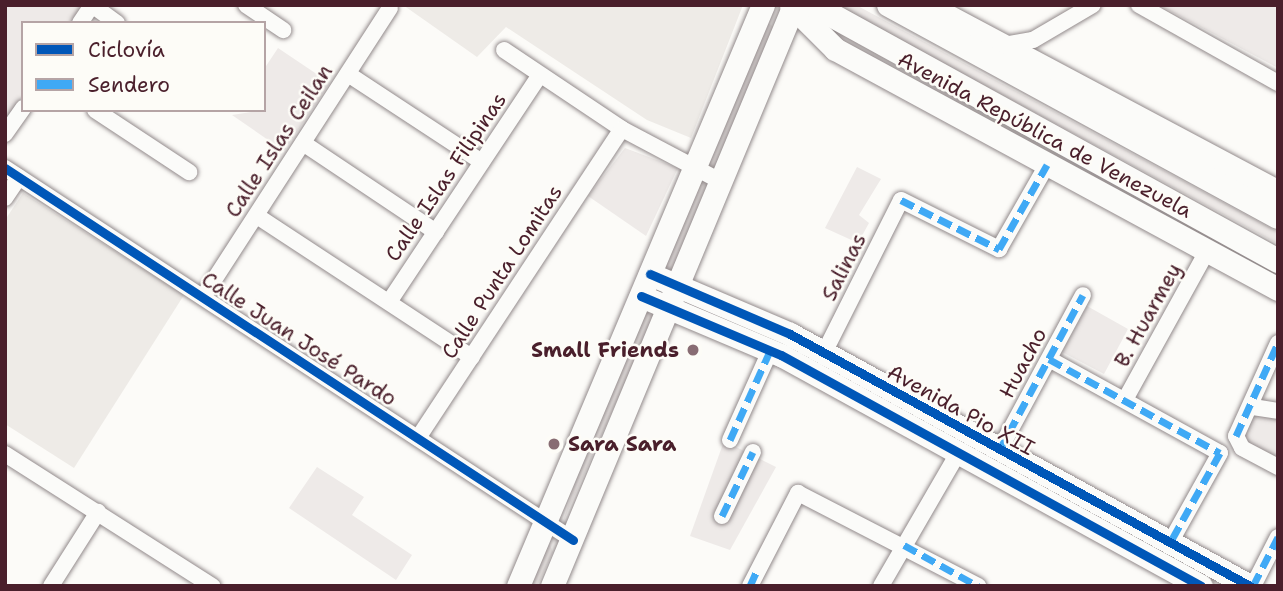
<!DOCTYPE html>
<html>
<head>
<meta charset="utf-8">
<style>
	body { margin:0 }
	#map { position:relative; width:1283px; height:591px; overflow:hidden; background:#fcfbf8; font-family:"Shantell Sans",sans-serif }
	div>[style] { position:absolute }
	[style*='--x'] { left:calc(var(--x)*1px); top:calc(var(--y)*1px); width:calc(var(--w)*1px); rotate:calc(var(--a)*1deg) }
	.built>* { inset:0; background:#eeebe7 }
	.green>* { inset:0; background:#eeeae8 }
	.roads { filter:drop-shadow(0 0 2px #928a8b) drop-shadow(0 0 2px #928a8b) }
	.street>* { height:16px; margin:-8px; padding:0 8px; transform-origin:8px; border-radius:8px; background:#fbfbf9 }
	.secondary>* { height:23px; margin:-11.5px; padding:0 11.5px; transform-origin:11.5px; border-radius:11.5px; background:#fbfbf9 }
	.primary>* { height:24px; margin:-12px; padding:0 12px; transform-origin:12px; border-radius:12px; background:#fbfbf9 }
	.quiet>* { height:7px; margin-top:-3.5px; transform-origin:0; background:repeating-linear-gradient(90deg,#3fa9f5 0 14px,transparent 0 21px) }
	.cycleway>* { height:9px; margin:-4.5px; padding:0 4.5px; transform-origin:4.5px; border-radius:4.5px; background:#0057b8 }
	.dots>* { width:19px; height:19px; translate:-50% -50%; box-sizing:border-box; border:4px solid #fdfcf7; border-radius:50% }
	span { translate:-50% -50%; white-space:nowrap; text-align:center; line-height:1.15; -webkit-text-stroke:5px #fdfcf7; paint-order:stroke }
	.street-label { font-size:21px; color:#4a1f2b }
	.poi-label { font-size:21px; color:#4a1f2b; font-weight:700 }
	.right { translate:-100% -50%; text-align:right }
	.left { translate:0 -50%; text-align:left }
	.frame { position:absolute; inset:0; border:7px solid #4a1f2b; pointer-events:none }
	.legend { position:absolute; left:21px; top:21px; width:245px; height:91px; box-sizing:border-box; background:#fdfcf7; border:2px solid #b5a4a5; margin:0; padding:9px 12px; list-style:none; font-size:21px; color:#4a1f2b }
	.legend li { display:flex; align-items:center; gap:14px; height:35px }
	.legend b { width:35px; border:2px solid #b5a4a5 }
</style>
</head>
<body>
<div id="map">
	<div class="built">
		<div style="clip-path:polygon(403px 5px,743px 5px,691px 138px,647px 120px,506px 27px,477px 57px)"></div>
		<div style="clip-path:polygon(23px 193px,184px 295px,74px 468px,5px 424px,5px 220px)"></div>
	</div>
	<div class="green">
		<div style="clip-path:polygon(5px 5px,82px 5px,71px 23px,23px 23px,23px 95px,5px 122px)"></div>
		<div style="clip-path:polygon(836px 5px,856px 5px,1278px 232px,1278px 244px)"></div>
		<div style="clip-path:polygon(1159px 5px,1278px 5px,1278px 68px)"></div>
		<div style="clip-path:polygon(762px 19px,777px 29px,673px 276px,659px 269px)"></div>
		<div style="clip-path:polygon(278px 48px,330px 83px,284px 151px,232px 115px,264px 110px,264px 69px)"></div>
		<div style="clip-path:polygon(625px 148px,678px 168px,646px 236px,588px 196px)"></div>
		<div style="clip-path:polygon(857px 167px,881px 179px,859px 215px,869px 223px,858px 243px,825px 228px)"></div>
		<div style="clip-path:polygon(1087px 306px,1128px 329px,1104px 374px,1062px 352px)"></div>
		<div style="clip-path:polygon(644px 310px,654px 317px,563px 522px,587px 442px)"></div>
		<div style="clip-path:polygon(1256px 404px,1278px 416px,1278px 472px,1233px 447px)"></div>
		<div style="clip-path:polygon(724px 441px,776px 467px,730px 550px,690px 536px)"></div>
		<div style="clip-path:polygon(317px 467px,364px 497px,352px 515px,412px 555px,396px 580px,289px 508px)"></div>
		<div style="clip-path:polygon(549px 543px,553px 552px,537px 586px,525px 586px)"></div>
	</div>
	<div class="roads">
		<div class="street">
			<div style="--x:92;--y:5;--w:31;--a:36"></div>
			<div style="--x:246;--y:5;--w:45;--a:34"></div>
			<div style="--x:1139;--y:5;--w:159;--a:29.3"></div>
			<div style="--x:80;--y:23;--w:22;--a:-56"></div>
			<div style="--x:1004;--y:45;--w:29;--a:-10"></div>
			<div style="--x:1033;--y:40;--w:69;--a:-30.3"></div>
			<div style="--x:504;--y:50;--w:142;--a:33.8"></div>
			<div style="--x:622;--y:129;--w:113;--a:27.9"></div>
			<div style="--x:348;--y:74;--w:160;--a:33.3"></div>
			<div style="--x:95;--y:110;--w:113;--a:33.4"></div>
			<div style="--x:5;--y:134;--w:32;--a:-55"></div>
			<div style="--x:303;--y:143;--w:160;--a:33.8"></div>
			<div style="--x:5;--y:168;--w:679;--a:33.22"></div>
			<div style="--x:5;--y:198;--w:25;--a:-56"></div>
			<div style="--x:257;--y:216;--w:257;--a:33.3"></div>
			<div style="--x:203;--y:297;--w:344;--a:-57.1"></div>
			<div style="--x:389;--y:302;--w:271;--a:-56.4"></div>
			<div style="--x:1278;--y:343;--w:102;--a:114.3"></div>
			<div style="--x:1236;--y:436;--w:13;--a:63"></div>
			<div style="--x:1242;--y:448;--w:41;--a:27.8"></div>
			<div style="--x:824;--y:353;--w:171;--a:-63.3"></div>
			<div style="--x:901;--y:200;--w:110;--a:26.6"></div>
			<div style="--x:999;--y:249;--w:97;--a:-60.3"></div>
			<div style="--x:1049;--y:359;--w:195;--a:28.8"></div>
			<div style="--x:1220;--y:453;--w:103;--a:119.1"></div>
			<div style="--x:1126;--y:398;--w:168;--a:-61.1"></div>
			<div style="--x:1253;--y:407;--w:25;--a:9"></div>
			<div style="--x:418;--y:438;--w:370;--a:-56.6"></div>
			<div style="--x:730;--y:440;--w:98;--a:-65.8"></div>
			<div style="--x:999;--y:451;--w:177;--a:-61.7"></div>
			<div style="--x:5;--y:454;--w:246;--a:32.5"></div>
			<div style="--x:722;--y:516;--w:71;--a:-64.2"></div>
			<div style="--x:51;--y:586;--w:88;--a:-57.6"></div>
			<div style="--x:750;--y:586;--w:105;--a:-62.7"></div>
			<div style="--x:798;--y:493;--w:203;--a:27.3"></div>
			<div style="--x:881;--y:586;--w:154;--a:-59.9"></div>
			<div style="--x:1253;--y:586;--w:55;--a:-63"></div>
		</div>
		<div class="secondary">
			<div style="--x:791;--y:5;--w:62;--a:45"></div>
			<div style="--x:835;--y:49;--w:504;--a:28.45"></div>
			<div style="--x:927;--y:5;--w:398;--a:28"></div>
			<div style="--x:650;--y:274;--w:152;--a:23.2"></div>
			<div style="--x:790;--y:334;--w:525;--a:28.72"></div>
			<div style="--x:641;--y:296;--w:152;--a:22.9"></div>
			<div style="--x:781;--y:355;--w:479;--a:28.8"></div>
			<div style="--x:518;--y:586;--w:631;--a:-67.14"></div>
			<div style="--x:552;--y:586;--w:629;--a:-67.39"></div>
		</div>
		<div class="primary">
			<div style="--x:813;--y:5;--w:531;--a:28.83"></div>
			<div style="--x:889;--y:5;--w:443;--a:28.6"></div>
		</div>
	</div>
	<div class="quiet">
		<div style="--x:901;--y:200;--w:110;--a:26.6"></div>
		<div style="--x:999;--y:249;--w:97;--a:-60.3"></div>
		<div style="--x:1049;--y:359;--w:195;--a:28.8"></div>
		<div style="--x:1220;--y:453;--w:103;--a:119.1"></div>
		<div style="--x:1236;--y:436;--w:102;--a:-65.7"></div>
		<div style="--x:730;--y:440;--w:98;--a:-65.8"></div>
		<div style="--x:999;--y:451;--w:177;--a:-61.7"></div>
		<div style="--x:722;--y:516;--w:71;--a:-64.2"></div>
		<div style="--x:904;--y:545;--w:85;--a:29"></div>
		<div style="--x:750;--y:586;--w:20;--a:-66"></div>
		<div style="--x:1253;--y:586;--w:55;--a:-63"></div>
	</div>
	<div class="cycleway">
		<div style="--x:5;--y:168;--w:679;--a:33.22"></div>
		<div style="--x:650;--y:274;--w:152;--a:23.2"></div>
		<div style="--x:790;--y:334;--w:525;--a:28.72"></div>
		<div style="--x:641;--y:296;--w:152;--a:22.9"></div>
		<div style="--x:781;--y:355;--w:479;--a:28.8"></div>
	</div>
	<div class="dots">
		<div style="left:693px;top:350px;background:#886c73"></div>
		<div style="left:554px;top:444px;background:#886c73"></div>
	</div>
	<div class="street-label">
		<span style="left:1045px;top:135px;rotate:28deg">Avenida República de Venezuela</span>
		<span style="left:279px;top:141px;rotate:-57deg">Calle Islas Ceilan</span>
		<span style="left:446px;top:177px;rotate:-56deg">Calle Islas Filipinas</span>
		<span style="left:844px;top:267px;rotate:-63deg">Salinas</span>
		<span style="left:502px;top:272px;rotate:-57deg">Calle Punta Lomitas</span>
		<span style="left:1148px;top:315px;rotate:-61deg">B. Huarmey</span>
		<span style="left:299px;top:339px;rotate:33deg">Calle Juan José Pardo</span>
		<span style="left:1023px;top:363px;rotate:-62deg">Huacho</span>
		<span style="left:961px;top:410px;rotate:29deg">Avenida Pio XII</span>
	</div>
	<div class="poi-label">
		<span class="right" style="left:679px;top:350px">Small Friends</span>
		<span class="left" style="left:568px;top:444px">Sara Sara</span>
	</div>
	<div class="frame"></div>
	<ul class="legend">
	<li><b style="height:9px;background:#0057b8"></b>Ciclovía</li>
	<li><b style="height:9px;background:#3fa9f5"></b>Sendero</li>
	</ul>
</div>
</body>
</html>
